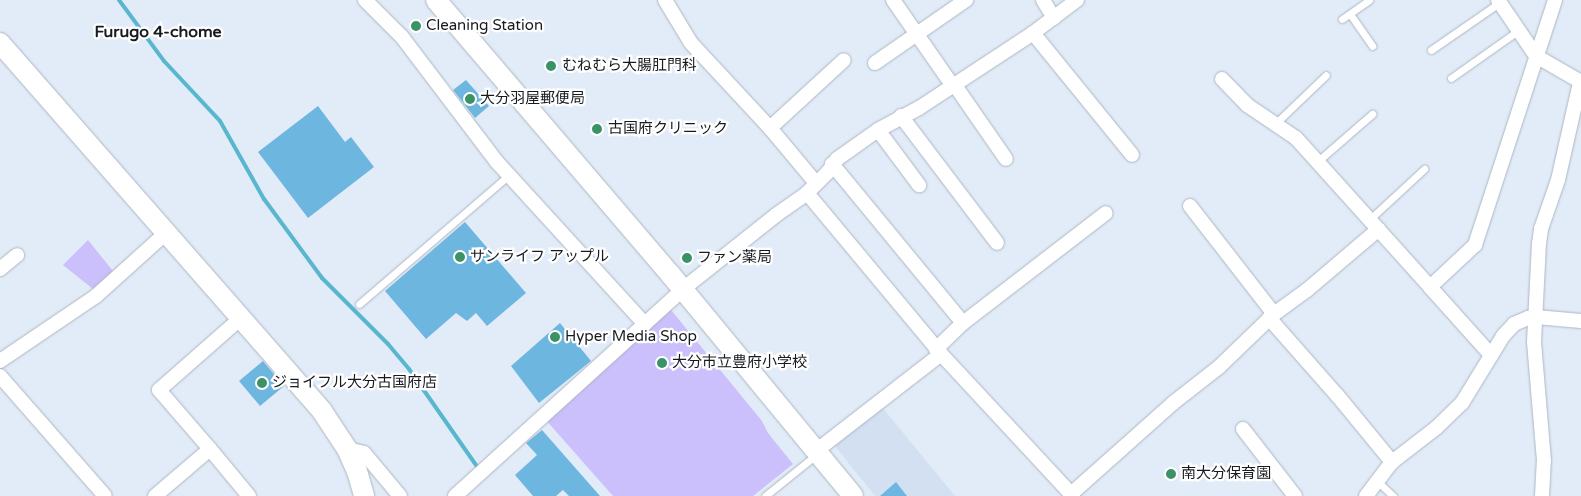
<!DOCTYPE html>
<html>
<head>
<meta charset="utf-8">
<style>
	body { margin:0 }
	#map { position:relative; width:1581px; height:496px; overflow:hidden; background:#e2ecf8; font-family:"Varela Round","Noto Sans JP",sans-serif }
	div>[style] { position:absolute }
	[style*='--x'] { left:calc(var(--x)*1px); top:calc(var(--y)*1px); width:calc(var(--w)*1px); rotate:calc(var(--a)*1deg) }
	.built>* { inset:0; background:#d2e0f2 }
	.green>* { inset:0; background:#cbbffc }
	.stream>* { height:4px; margin:-2px; padding:0 2px; transform-origin:2px; border-radius:2px; background:#58b7ce }
	.building>* { inset:0; background:#6db6e0 }
	.roads { filter:drop-shadow(0 0 1px #adb6c1) drop-shadow(0 0 1px #adb6c1) }
	.lane>* { height:7px; margin:-3.5px; padding:0 3.5px; transform-origin:3.5px; border-radius:3.5px; background:#fff }
	.street>* { height:14px; margin:-7px; padding:0 7px; transform-origin:7px; border-radius:7px; background:#fff }
	.secondary>* { height:20px; margin:-10px; padding:0 10px; transform-origin:10px; border-radius:10px; background:#fff }
	.dots>* { width:14px; height:14px; translate:-50% -50%; box-sizing:border-box; border:2px solid #fff; border-radius:50% }
	span { translate:-50% -50%; white-space:nowrap; text-align:center; line-height:1.15; -webkit-text-stroke:4.5px #fff; paint-order:stroke }
	.poi-label { font-size:15px; color:#171b1f }
	.left { translate:0 -50%; text-align:left }
	.neighbourhood-label { font-size:16px; color:#171b1f; font-weight:700 }
</style>
</head>
<body>
<div id="map">
	<div class="built">
		<div style="clip-path:polygon(882px 407px,955px 496px,875px 496px,834px 445px)"></div>
	</div>
	<div class="green">
		<div style="clip-path:polygon(88px 240px,113px 271px,93px 289px,63px 265px)"></div>
		<div style="clip-path:polygon(671px 310px,762px 421px,768px 433px,793px 464px,753px 496px,613px 496px,545px 419px)"></div>
	</div>
	<div class="stream">
		<div style="--x:119;--y:0;--w:76;--a:53.6"></div>
		<div style="--x:164;--y:61;--w:82;--a:47"></div>
		<div style="--x:220;--y:121;--w:90;--a:60.6"></div>
		<div style="--x:264;--y:199;--w:98;--a:53.7"></div>
		<div style="--x:322;--y:278;--w:93;--a:45"></div>
		<div style="--x:388;--y:344;--w:33;--a:50"></div>
		<div style="--x:409;--y:369;--w:121;--a:55.1"></div>
	</div>
	<div class="building">
		<div style="clip-path:polygon(466px 80px,489px 106px,475px 118px,453px 90px)"></div>
		<div style="clip-path:polygon(318px 106px,345px 142px,351px 137px,374px 167px,308px 218px,258px 152px)"></div>
		<div style="clip-path:polygon(465px 222px,526px 293px,487px 326px,476px 313px,467px 321px,456px 313px,426px 339px,385px 291px)"></div>
		<div style="clip-path:polygon(560px 323px,591px 361px,539px 403px,511px 366px)"></div>
		<div style="clip-path:polygon(263px 361px,284px 386px,260px 406px,239px 381px)"></div>
		<div style="clip-path:polygon(542px 430px,600px 496px,569px 496px,563px 490px,556px 496px,533px 496px,515px 475px,537px 455px,526px 443px)"></div>
		<div style="clip-path:polygon(896px 482px,907px 496px,880px 496px)"></div>
	</div>
	<div class="roads">
		<div class="lane">
			<div style="--x:1350;--y:14;--w:39;--a:55"></div>
			<div style="--x:1342;--y:19;--w:33;--a:-35"></div>
			<div style="--x:1431;--y:50;--w:83;--a:-34.7"></div>
			<div style="--x:1451;--y:78;--w:83;--a:-35.2"></div>
			<div style="--x:1276;--y:123;--w:69;--a:-43.8"></div>
			<div style="--x:1318;--y:161;--w:72;--a:-41"></div>
			<div style="--x:1370;--y:219;--w:74;--a:-42.8"></div>
			<div style="--x:359;--y:304;--w:198;--a:-40.7"></div>
			<div style="--x:1377;--y:481;--w:22;--a:43"></div>
			<div style="--x:765;--y:496;--w:67;--a:-38.9"></div>
		</div>
		<div class="street">
			<div style="--x:365;--y:0;--w:52;--a:45"></div>
			<div style="--x:402;--y:37;--w:156;--a:52.8"></div>
			<div style="--x:496;--y:161;--w:221;--a:47.6"></div>
			<div style="--x:665;--y:0;--w:50;--a:58.8"></div>
			<div style="--x:691;--y:43;--w:116;--a:47.1"></div>
			<div style="--x:770;--y:128;--w:72;--a:50.1"></div>
			<div style="--x:893;--y:0;--w:103;--a:55.2"></div>
			<div style="--x:1043;--y:0;--w:21;--a:59"></div>
			<div style="--x:1498;--y:0;--w:68;--a:55.8"></div>
			<div style="--x:1536;--y:56;--w:52;--a:30"></div>
			<div style="--x:1033;--y:33;--w:157;--a:50.9"></div>
			<div style="--x:875;--y:63;--w:111;--a:-34.7"></div>
			<div style="--x:1222;--y:79;--w:36;--a:46"></div>
			<div style="--x:1247;--y:105;--w:59;--a:34"></div>
			<div style="--x:1296;--y:138;--w:200;--a:48"></div>
			<div style="--x:954;--y:84;--w:91;--a:55.3"></div>
			<div style="--x:901;--y:116;--w:159;--a:52.9"></div>
			<div style="--x:770;--y:128;--w:100;--a:-42.6"></div>
			<div style="--x:878;--y:130;--w:69;--a:53.3"></div>
			<div style="--x:832;--y:164;--w:206;--a:50.5"></div>
			<div style="--x:807;--y:193;--w:209;--a:50.2"></div>
			<div style="--x:941;--y:354;--w:194;--a:47.1"></div>
			<div style="--x:1190;--y:206;--w:137;--a:52.1"></div>
			<div style="--x:0;--y:269;--w:22;--a:-39"></div>
			<div style="--x:1269;--y:318;--w:103;--a:48.6"></div>
			<div style="--x:1337;--y:395;--w:87;--a:50.6"></div>
			<div style="--x:936;--y:349;--w:37;--a:-44"></div>
			<div style="--x:963;--y:323;--w:180;--a:-37.6"></div>
			<div style="--x:1491;--y:355;--w:91;--a:-131.9"></div>
			<div style="--x:1430;--y:287;--w:62;--a:-43"></div>
			<div style="--x:1475;--y:245;--w:258;--a:-71.9"></div>
			<div style="--x:0;--y:361;--w:116;--a:-34.1"></div>
			<div style="--x:96;--y:296;--w:96;--a:-42"></div>
			<div style="--x:0;--y:376;--w:159;--a:48.8"></div>
			<div style="--x:1243;--y:429;--w:85;--a:52.2"></div>
			<div style="--x:210;--y:449;--w:61;--a:50.3"></div>
			<div style="--x:347;--y:449;--w:17;--a:13"></div>
			<div style="--x:364;--y:453;--w:56;--a:50.1"></div>
			<div style="--x:816;--y:451;--w:158;--a:-37.8"></div>
			<div style="--x:1071;--y:494;--w:137;--a:-41.7"></div>
			<div style="--x:1173;--y:403;--w:58;--a:-38"></div>
			<div style="--x:1219;--y:367;--w:76;--a:-43.9"></div>
			<div style="--x:1274;--y:314;--w:41;--a:-36"></div>
			<div style="--x:1307;--y:290;--w:94;--a:-40.3"></div>
			<div style="--x:155;--y:496;--w:72;--a:-40.5"></div>
			<div style="--x:210;--y:449;--w:78;--a:-130.8"></div>
			<div style="--x:159;--y:390;--w:109;--a:-41.3"></div>
			<div style="--x:455;--y:496;--w:308;--a:-42.2"></div>
			<div style="--x:683;--y:289;--w:119;--a:-38.5"></div>
			<div style="--x:776;--y:215;--w:38;--a:-35"></div>
			<div style="--x:807;--y:193;--w:30;--a:-45"></div>
			<div style="--x:828;--y:172;--w:16;--a:-55"></div>
			<div style="--x:837;--y:159;--w:50;--a:-35.3"></div>
			<div style="--x:878;--y:130;--w:47;--a:-28.2"></div>
			<div style="--x:919;--y:108;--w:136;--a:-33.3"></div>
			<div style="--x:1033;--y:33;--w:55;--a:-36.9"></div>
			<div style="--x:1366;--y:496;--w:43;--a:-52.6"></div>
			<div style="--x:1392;--y:462;--w:56;--a:-37.7"></div>
			<div style="--x:1436;--y:428;--w:36;--a:-44"></div>
			<div style="--x:1462;--y:403;--w:79;--a:-58.5"></div>
			<div style="--x:1503;--y:336;--w:16;--a:-47"></div>
			<div style="--x:1514;--y:324;--w:15;--a:-23"></div>
			<div style="--x:1528;--y:318;--w:8;--a:-7"></div>
			<div style="--x:1536;--y:317;--w:45;--a:5.1"></div>
			<div style="--x:1542;--y:496;--w:35;--a:-87"></div>
			<div style="--x:1544;--y:461;--w:119;--a:-94.8"></div>
			<div style="--x:1534;--y:342;--w:98;--a:-87.1"></div>
			<div style="--x:1539;--y:244;--w:15;--a:-82"></div>
			<div style="--x:1541;--y:229;--w:52;--a:-70.9"></div>
			<div style="--x:1558;--y:180;--w:100;--a:-77.3"></div>
		</div>
		<div class="secondary">
			<div style="--x:436;--y:0;--w:362;--a:49.5"></div>
			<div style="--x:671;--y:275;--w:286;--a:50.5"></div>
			<div style="--x:0;--y:43;--w:489;--a:48.8"></div>
			<div style="--x:322;--y:411;--w:45;--a:56.7"></div>
			<div style="--x:347;--y:449;--w:24;--a:66"></div>
			<div style="--x:357;--y:471;--w:26;--a:74"></div>
		</div>
	</div>
	<div class="dots">
		<div style="left:416px;top:26px;background:#3b9266"></div>
		<div style="left:551px;top:66px;background:#3b9266"></div>
		<div style="left:470px;top:99px;background:#3b9266"></div>
		<div style="left:597px;top:129px;background:#3b9266"></div>
		<div style="left:460px;top:257px;background:#3b9266"></div>
		<div style="left:687px;top:258px;background:#3b9266"></div>
		<div style="left:555px;top:337px;background:#3b9266"></div>
		<div style="left:662px;top:363px;background:#3b9266"></div>
		<div style="left:262px;top:383px;background:#3b9266"></div>
		<div style="left:1171px;top:474px;background:#3b9266"></div>
	</div>
	<div class="poi-label">
		<span class="left" style="left:426px;top:26px">Cleaning Station</span>
		<span class="left" style="left:562px;top:66px">むねむら大腸肛門科</span>
		<span class="left" style="left:480px;top:99px">大分羽屋郵便局</span>
		<span class="left" style="left:608px;top:129px">古国府クリニック</span>
		<span class="left" style="left:470px;top:257px">サンライフ アップル</span>
		<span class="left" style="left:697px;top:258px">ファン薬局</span>
		<span class="left" style="left:565px;top:337px">Hyper Media Shop</span>
		<span class="left" style="left:672px;top:363px">大分市立豊府小学校</span>
		<span class="left" style="left:272px;top:383px">ジョイフル大分古国府店</span>
		<span class="left" style="left:1181px;top:474px">南大分保育園</span>
	</div>
	<div class="neighbourhood-label">
		<span style="left:158px;top:32px">Furugo 4-chome</span>
	</div>
</div>
</body>
</html>
